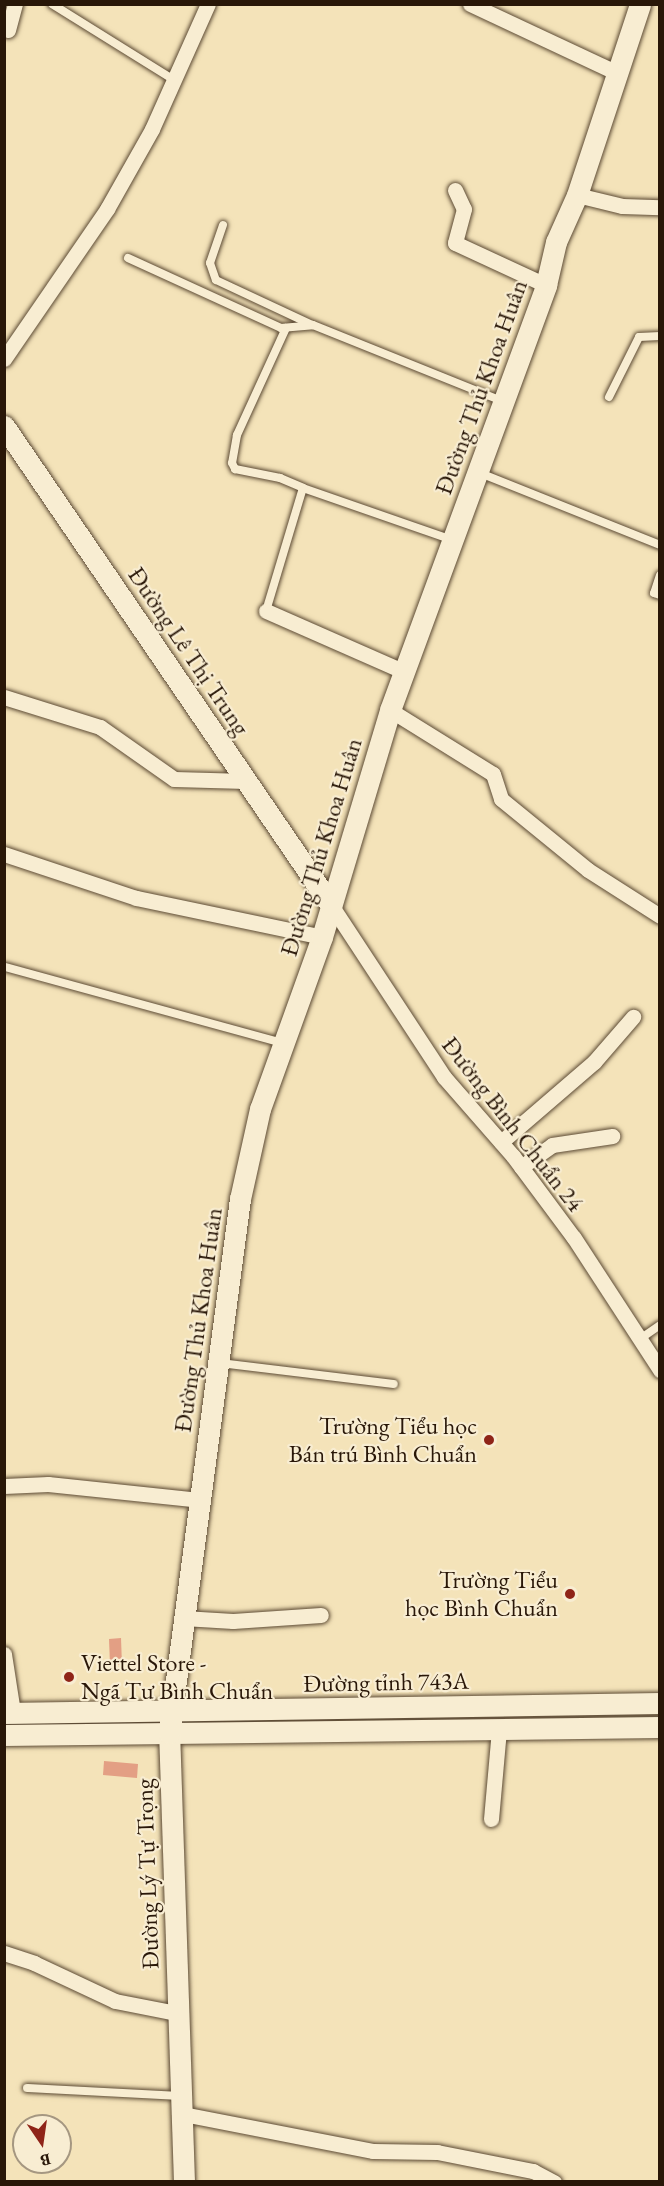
<!DOCTYPE html>
<html>
<head>
<meta charset="utf-8">
<style>
	body { margin:0 }
	#map { position:relative; width:664px; height:2186px; overflow:hidden; background:#f4e3b9; font-family:"EB Garamond",serif }
	div>[style] { position:absolute }
	[style*='--x'] { left:calc(var(--x)*1px); top:calc(var(--y)*1px); width:calc(var(--w)*1px); rotate:calc(var(--a)*1deg) }
	.building>* { inset:0; background:#e39f84 }
	.roads { filter:drop-shadow(0 0 2px #5c4a34) drop-shadow(0 0 2px #5c4a34) }
	.lane>* { height:8px; margin:-4px; padding:0 4px; transform-origin:4px; border-radius:4px; background:#f8edd2 }
	.street>* { height:15px; margin:-7.5px; padding:0 7.5px; transform-origin:7.5px; border-radius:7.5px; background:#f8edd2 }
	.secondary>* { height:21px; margin:-10.5px; padding:0 10.5px; transform-origin:10.5px; border-radius:10.5px; background:#f8edd2 }
	.dots>* { width:16px; height:16px; translate:-50% -50%; box-sizing:border-box; border:3px solid #f8edd2; border-radius:50% }
	span { translate:-50% -50%; white-space:nowrap; text-align:center; line-height:1.15; -webkit-text-stroke:4.5px #f8edd2; paint-order:stroke }
	.street-label { font-size:24px; color:#291708 }
	.poi-label { font-size:24px; color:#291708 }
	.right { translate:-100% -50%; text-align:right }
	.left { translate:0 -50%; text-align:left }
	.frame { position:absolute; inset:0; border:6px solid #291708; pointer-events:none }
	.north { position:absolute; left:12px; top:2114px; width:60px; height:60px; box-sizing:border-box; background:#f8edd2; border:2px solid #a59781; border-radius:50%; rotate:167deg; font-size:16px; font-weight:700; line-height:24px; text-align:center; color:#291708 }
	.north::after { content:''; display:block; margin:auto; width:21px; height:27px; background:#8f2418; clip-path:polygon(50% 0,100% 100%,50% 72%,0 100%) }
</style>
</head>
<body>
<div id="map">
	<div class="building">
		<div style="clip-path:polygon(121px 1638px,122px 1665px,110px 1665px,109px 1639px)"></div>
		<div style="clip-path:polygon(104px 1761px,138px 1764px,137px 1778px,103px 1775px)"></div>
	</div>
	<div class="roads">
		<div class="lane">
			<div style="--x:52;--y:4;--w:144;--a:31.9"></div>
			<div style="--x:223;--y:225;--w:40;--a:108.9"></div>
			<div style="--x:210;--y:263;--w:18;--a:71"></div>
			<div style="--x:216;--y:280;--w:106;--a:25.1"></div>
			<div style="--x:128;--y:258;--w:168;--a:24.6"></div>
			<div style="--x:281;--y:328;--w:32;--a:-5"></div>
			<div style="--x:313;--y:325;--w:204;--a:21.9"></div>
			<div style="--x:286;--y:328;--w:118;--a:114.6"></div>
			<div style="--x:237;--y:435;--w:28;--a:100"></div>
			<div style="--x:232;--y:463;--w:7;--a:63"></div>
			<div style="--x:235;--y:469;--w:46;--a:11.3"></div>
			<div style="--x:280;--y:478;--w:25;--a:23"></div>
			<div style="--x:609;--y:397;--w:67;--a:-63.4"></div>
			<div style="--x:639;--y:337;--w:21;--a:-3"></div>
			<div style="--x:480;--y:473;--w:194;--a:21.8"></div>
			<div style="--x:660;--y:575;--w:19;--a:108"></div>
			<div style="--x:654;--y:593;--w:6;--a:18"></div>
			<div style="--x:266;--y:611;--w:128;--a:-73.3"></div>
			<div style="--x:303;--y:488;--w:158;--a:19.2"></div>
			<div style="--x:5;--y:967;--w:287;--a:15.3"></div>
			<div style="--x:640;--y:1339;--w:24;--a:-35"></div>
			<div style="--x:220;--y:1363;--w:175;--a:6.9"></div>
			<div style="--x:27;--y:2088;--w:154;--a:3"></div>
		</div>
		<div class="street">
			<div style="--x:470;--y:4;--w:162;--a:25.1"></div>
			<div style="--x:8;--y:30;--w:27;--a:-75"></div>
			<div style="--x:455;--y:190;--w:21;--a:65"></div>
			<div style="--x:464;--y:209;--w:35;--a:105"></div>
			<div style="--x:455;--y:243;--w:100;--a:24.8"></div>
			<div style="--x:577;--y:195;--w:46;--a:13.7"></div>
			<div style="--x:622;--y:206;--w:38;--a:2"></div>
			<div style="--x:4;--y:359;--w:182;--a:-55.5"></div>
			<div style="--x:107;--y:209;--w:92;--a:-60.6"></div>
			<div style="--x:152;--y:129;--w:137;--a:-65.9"></div>
			<div style="--x:266;--y:611;--w:152;--a:23.7"></div>
			<div style="--x:4;--y:697;--w:101;--a:17.4"></div>
			<div style="--x:100;--y:727;--w:90;--a:35.1"></div>
			<div style="--x:174;--y:779;--w:72;--a:1.6"></div>
			<div style="--x:390;--y:710;--w:121;--a:31.9"></div>
			<div style="--x:493;--y:774;--w:26;--a:72"></div>
			<div style="--x:501;--y:799;--w:112;--a:39.2"></div>
			<div style="--x:588;--y:870;--w:85;--a:32.6"></div>
			<div style="--x:4;--y:854;--w:139;--a:18.4"></div>
			<div style="--x:136;--y:898;--w:190;--a:11.8"></div>
			<div style="--x:331;--y:905;--w:206;--a:56.7"></div>
			<div style="--x:444;--y:1077;--w:105;--a:48.9"></div>
			<div style="--x:513;--y:1156;--w:102;--a:53.4"></div>
			<div style="--x:574;--y:1238;--w:158;--a:56.9"></div>
			<div style="--x:501;--y:1142;--w:123;--a:-40.7"></div>
			<div style="--x:594;--y:1062;--w:60;--a:-49.1"></div>
			<div style="--x:521;--y:1167;--w:38;--a:-35"></div>
			<div style="--x:552;--y:1145;--w:61;--a:-8.5"></div>
			<div style="--x:4;--y:1486;--w:44;--a:-2.6"></div>
			<div style="--x:48;--y:1484;--w:152;--a:6"></div>
			<div style="--x:183;--y:1618;--w:50;--a:3.4"></div>
			<div style="--x:233;--y:1621;--w:88;--a:-3.9"></div>
			<div style="--x:4;--y:1654;--w:59;--a:81.2"></div>
			<div style="--x:491;--y:1819;--w:90;--a:-84.9"></div>
			<div style="--x:4;--y:1953;--w:32;--a:18"></div>
			<div style="--x:34;--y:1963;--w:89;--a:25.1"></div>
			<div style="--x:115;--y:2001;--w:63;--a:11"></div>
			<div style="--x:183;--y:2114;--w:194;--a:11"></div>
			<div style="--x:373;--y:2151;--w:64;--a:0.9"></div>
			<div style="--x:437;--y:2152;--w:98;--a:11.2"></div>
			<div style="--x:533;--y:2171;--w:24;--a:28"></div>
		</div>
		<div class="secondary">
			<div style="--x:4;--y:426;--w:580;--a:55.68"></div>
			<div style="--x:4;--y:1713;--w:656;--a:-0.87"></div>
			<div style="--x:4;--y:1735;--w:656;--a:-0.7"></div>
			<div style="--x:184;--y:2182;--w:449;--a:-91.9"></div>
			<div style="--x:169;--y:1733;--w:539;--a:-82.43"></div>
			<div style="--x:240;--y:1199;--w:92;--a:-77.5"></div>
			<div style="--x:260;--y:1109;--w:183;--a:-70.2"></div>
			<div style="--x:322;--y:937;--w:237;--a:-73.3"></div>
			<div style="--x:390;--y:710;--w:453;--a:-69.8"></div>
			<div style="--x:546;--y:285;--w:44;--a:-76.9"></div>
			<div style="--x:556;--y:242;--w:51;--a:-65.9"></div>
			<div style="--x:577;--y:195;--w:201;--a:-71.7"></div>
		</div>
	</div>
	<div class="dots">
		<div style="left:489px;top:1440px;background:#8f2418"></div>
		<div style="left:570px;top:1594px;background:#8f2418"></div>
		<div style="left:69px;top:1677px;background:#8f2418"></div>
	</div>
	<div class="street-label">
		<span style="left:481px;top:387px;rotate:-70deg">Đường Thủ Khoa Huân</span>
		<span style="left:189px;top:651px;rotate:56deg">Đường Lê Thị Trung</span>
		<span style="left:321px;top:847px;rotate:-73deg">Đường Thủ Khoa Huân</span>
		<span style="left:513px;top:1124px;rotate:52deg">Đường Bình Chuẩn 24</span>
		<span style="left:198px;top:1320px;rotate:-82deg">Đường Thủ Khoa Huân</span>
		<span style="left:386px;top:1682px;rotate:-1deg">Đường tỉnh 743A</span>
		<span style="left:147px;top:1874px;rotate:-92deg">Đường Lý Tự Trọng</span>
	</div>
	<div class="poi-label">
		<span class="right" style="left:477px;top:1440px">Trường Tiểu học<br>Bán trú Bình Chuẩn</span>
		<span class="right" style="left:558px;top:1594px">Trường Tiểu<br>học Bình Chuẩn</span>
		<span class="left" style="left:81px;top:1677px">Viettel Store -<br>Ngã Tư Bình Chuẩn</span>
	</div>
	<div class="frame"></div>
	<div class="north">B</div>
</div>
</body>
</html>
